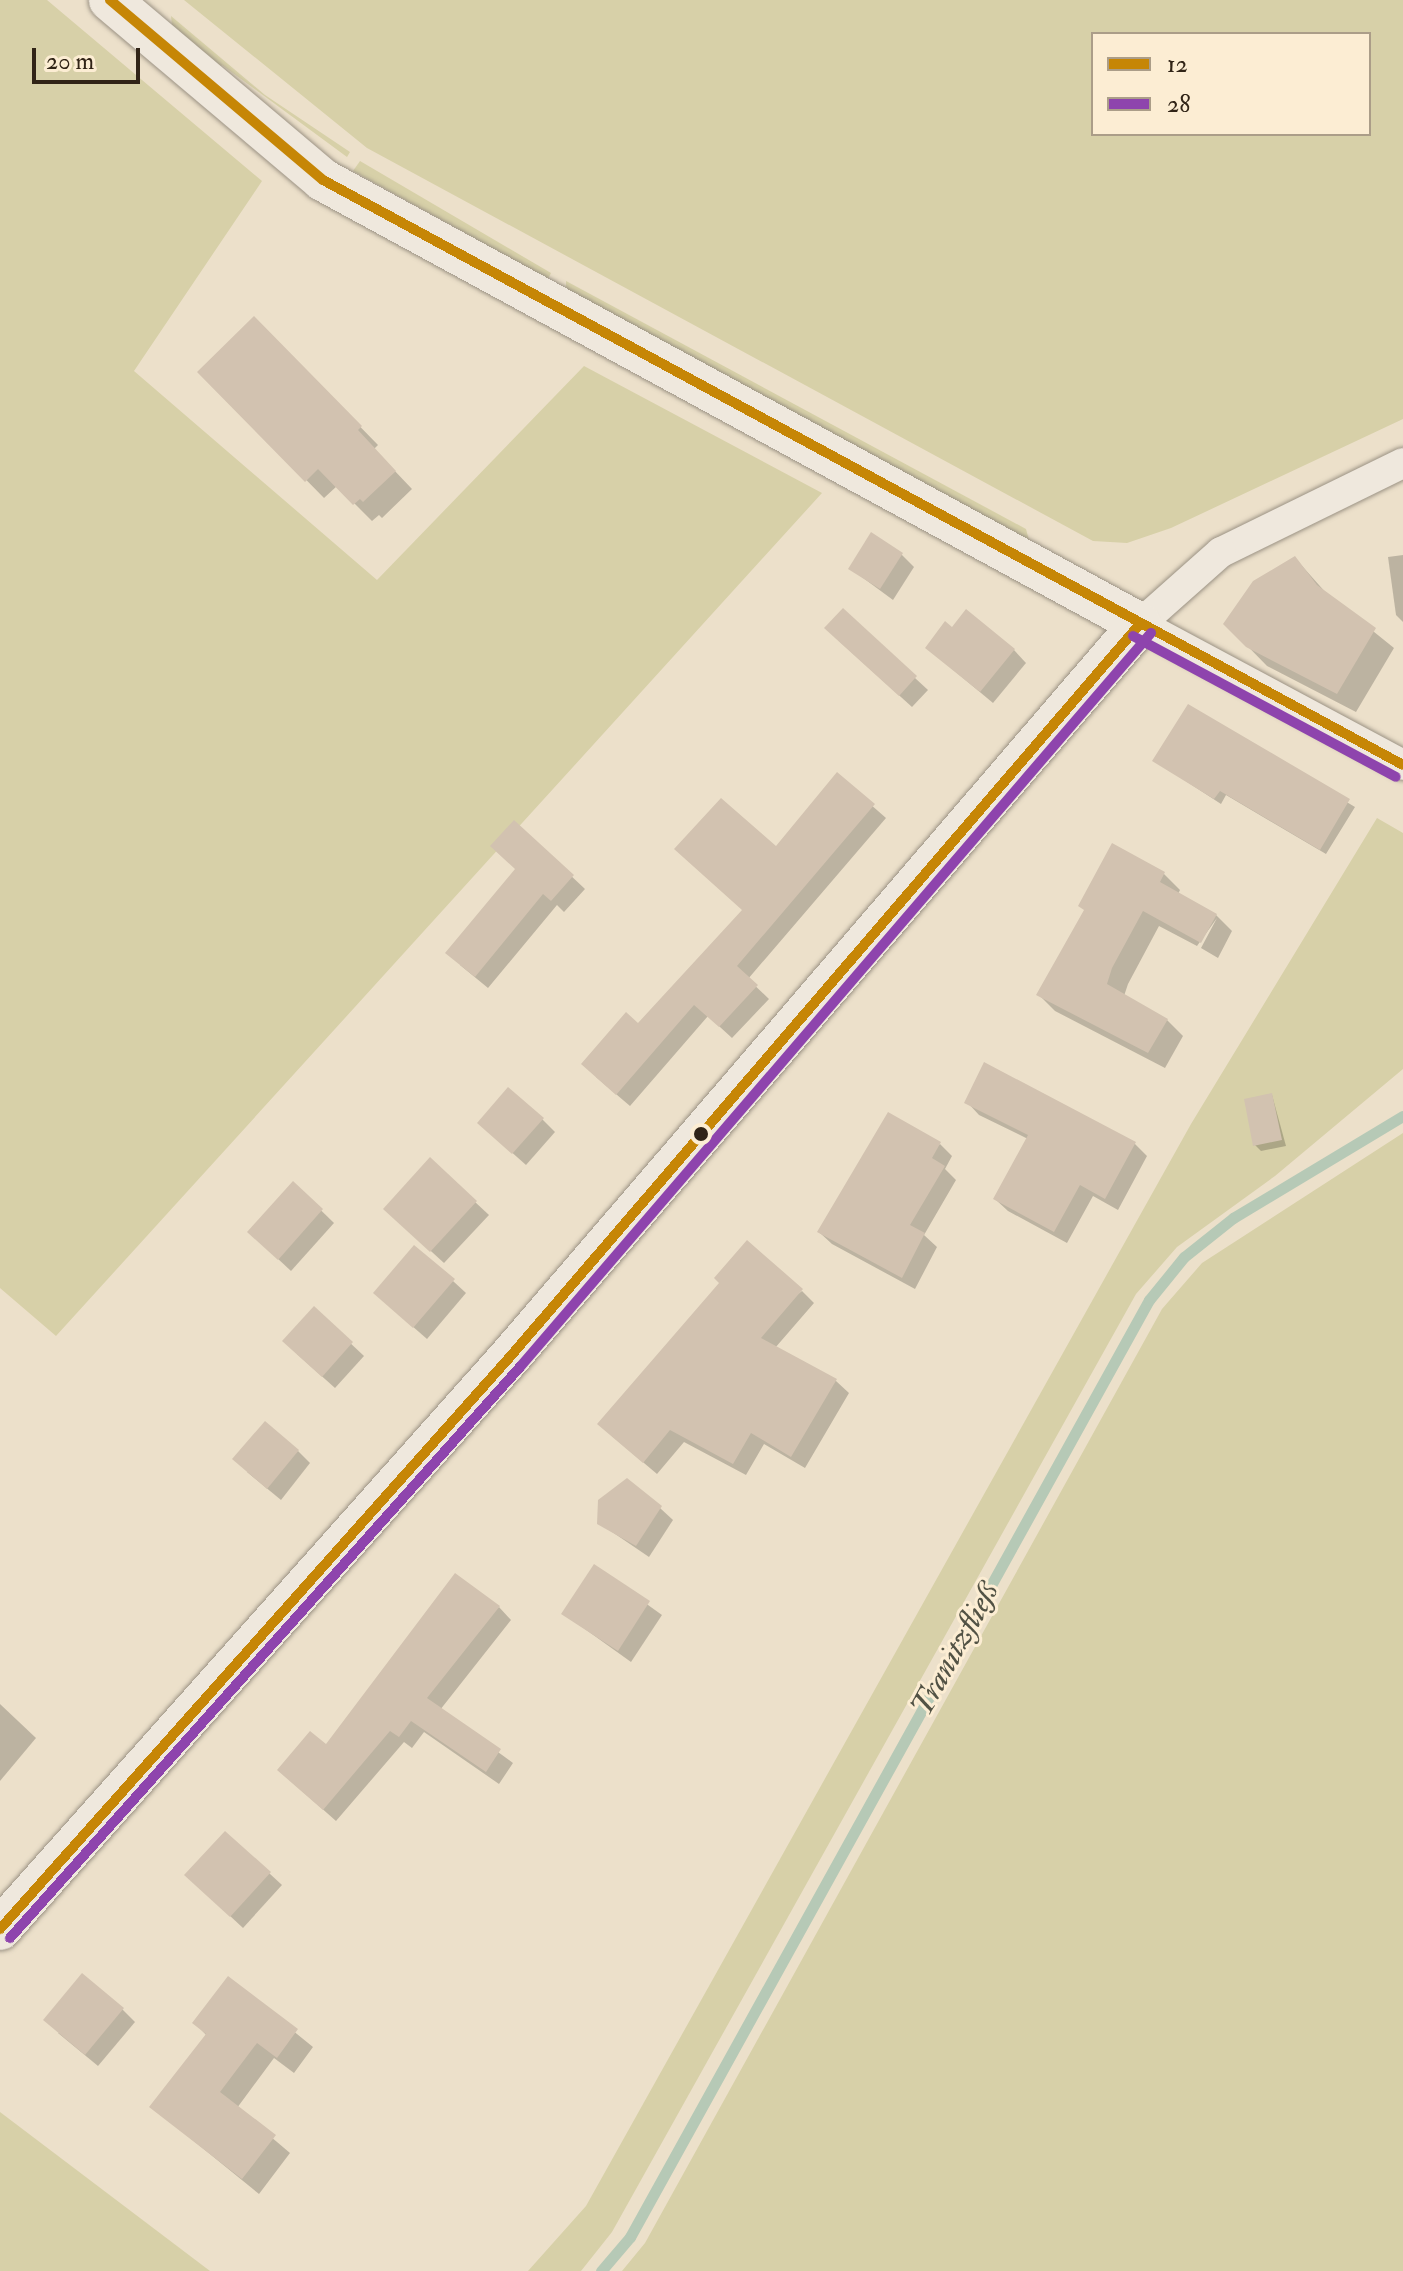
<!DOCTYPE html>
<html>
<head>
<meta charset="utf-8">
<style>
	body { margin:0 }
	#map { position:relative; width:1403px; height:2271px; overflow:hidden; background:#ece0ca; font-family:"IM FELL Double Pica",serif }
	div>[style] { position:absolute }
	[style*='--x'] { left:calc(var(--x)*1px); top:calc(var(--y)*1px); width:calc(var(--w)*1px); rotate:calc(var(--a)*1deg) }
	.green>* { inset:0; background:#d7d0a8 }
	.shadow>* { inset:0; background:#0003 }
	.stream>* { height:11px; margin:-5.5px; padding:0 5.5px; transform-origin:5.5px; border-radius:5.5px; background:#b6c9b6 }
	.building>* { inset:0; background:#d2c2b0 }
	.roads { filter:drop-shadow(0 0 2px #9b9284) drop-shadow(0 0 2px #9b9284) }
	.street>* { height:30px; margin:-15px; padding:0 15px; transform-origin:15px; border-radius:15px; background:#efe8dd }
	.secondary>* { height:42px; margin:-21px; padding:0 21px; transform-origin:21px; border-radius:21px; background:#efe8dd }
	.bus-1>* { height:10px; margin:-5px; padding:0 5px; transform-origin:5px; border-radius:5px; background:#c68606 }
	.bus-2>* { height:10px; margin:-5px; padding:0 5px; transform-origin:5px; border-radius:5px; background:#8e44ad }
	.dots>* { width:22px; height:22px; translate:-50% -50%; box-sizing:border-box; border:4px solid #fcedd3; border-radius:50% }
	span { translate:-50% -50%; white-space:nowrap; text-align:center; line-height:1.15; -webkit-text-stroke:6px #fcedd3; paint-order:stroke }
	.water-label { font-size:32px; color:#525244; font-style:italic }
	.legend { position:absolute; left:1091px; top:32px; width:280px; height:104px; box-sizing:border-box; background:#fcedd3; border:2px solid #ab9d88; margin:0; padding:10px 14px; list-style:none; font-size:24px; color:#312417 }
	.legend li { display:flex; align-items:center; gap:16px; height:40px }
	.legend b { width:40px; border:2px solid #ab9d88 }
	.scale { position:absolute; left:32px; top:48px; width:108px; height:36px; box-sizing:border-box; border:4px solid #312417; border-top:0; padding-left:10px; font-size:24px; line-height:28px; white-space:nowrap; color:#312417; -webkit-text-stroke:6px #fcedd3; paint-order:stroke }
</style>
</head>
<body>
<div id="map">
	<div class="green">
		<div style="clip-path:polygon(0 0,47px 0,262px 181px,134px 371px,377px 580px,584px 366px,822px 493px,56px 1336px,0 1288px)"></div>
		<div style="clip-path:polygon(evenodd,184px 0,1403px 0,1403px 419px,1171px 528px,1127px 543px,1093px 541px,367px 148px,184px 0,1093px 34px,1369px 34px,1369px 134px,1093px 134px,1093px 34px)"></div>
		<div style="clip-path:polygon(171px 16px,265px 95px,350px 152px,347px 157px,222px 65px,216px 72px,172px 25px)"></div>
		<div style="clip-path:polygon(360px 161px,551px 273px,548px 279px,353px 171px)"></div>
		<div style="clip-path:polygon(566px 281px,1026px 529px,1030px 544px,566px 293px)"></div>
		<div style="clip-path:polygon(1377px 818px,1403px 833px,1403px 1069px,1275px 1176px,1177px 1247px,1136px 1294px,612px 2232px,581px 2271px,528px 2271px,586px 2206px,1191px 1124px)"></div>
		<div style="clip-path:polygon(1403px 1133px,1403px 2271px,622px 2271px,645px 2243px,1162px 1309px,1202px 1263px)"></div>
		<div style="clip-path:polygon(0 2112px,210px 2271px,0 2271px)"></div>
	</div>
	<div class="shadow">
		<div style="clip-path:polygon(254px 318px,378px 445px,374px 449px,412px 489px,382px 518px,379px 515px,372px 521px,337px 486px,324px 498px,200px 372px)"></div>
		<div style="clip-path:polygon(901px 554px,914px 567px,893px 600px,851px 569px)"></div>
		<div style="clip-path:polygon(1403px 555px,1403px 622px,1396px 615px,1388px 557px)"></div>
		<div style="clip-path:polygon(1295px 558px,1327px 594px,1394px 648px,1356px 712px,1267px 666px,1226px 624px)"></div>
		<div style="clip-path:polygon(952px 630px,1014px 650px,1026px 663px,993px 703px,927px 648px)"></div>
		<div style="clip-path:polygon(839px 641px,915px 678px,928px 690px,912px 707px)"></div>
		<div style="clip-path:polygon(1188px 707px,1355px 807px,1326px 854px,1226px 795px,1221px 804px,1155px 761px)"></div>
		<div style="clip-path:polygon(837px 775px,886px 818px,748px 979px,769px 999px,732px 1038px,708px 1016px,630px 1106px,596px 1077px,745px 911px,776px 849px)"></div>
		<div style="clip-path:polygon(515px 823px,585px 889px,564px 912px,557px 905px,488px 988px,460px 965px,517px 869px)"></div>
		<div style="clip-path:polygon(1113px 846px,1164px 874px,1180px 890px,1178px 894px,1216px 915px,1232px 931px,1218px 958px,1201px 948px,1217px 918px,1197px 946px,1159px 926px,1128px 984px,1124px 996px,1167px 1020px,1183px 1036px,1165px 1068px,1055px 1011px,1039px 995px,1086px 911px)"></div>
		<div style="clip-path:polygon(1272px 1095px,1286px 1146px,1261px 1151px,1255px 1145px)"></div>
		<div style="clip-path:polygon(967px 1102px,1134px 1143px,1147px 1156px,1118px 1210px,1093px 1196px,1067px 1243px,1008px 1211px,995px 1199px,1028px 1139px,979px 1115px)"></div>
		<div style="clip-path:polygon(542px 1119px,555px 1132px,526px 1165px,492px 1135px)"></div>
		<div style="clip-path:polygon(940px 1144px,952px 1156px,945px 1169px,956px 1180px,924px 1235px,937px 1247px,915px 1289px,832px 1244px,819px 1232px)"></div>
		<div style="clip-path:polygon(430px 1160px,489px 1215px,444px 1263px,398px 1221px)"></div>
		<div style="clip-path:polygon(294px 1184px,334px 1223px,291px 1271px,262px 1244px)"></div>
		<div style="clip-path:polygon(453px 1281px,466px 1293px,427px 1339px,388px 1305px)"></div>
		<div style="clip-path:polygon(802px 1291px,814px 1303px,775px 1348px,836px 1381px,849px 1393px,805px 1468px,764px 1444px,746px 1475px,684px 1442px,657px 1474px,612px 1436px)"></div>
		<div style="clip-path:polygon(314px 1309px,364px 1356px,335px 1388px,297px 1354px)"></div>
		<div style="clip-path:polygon(298px 1451px,310px 1463px,281px 1500px,247px 1472px)"></div>
		<div style="clip-path:polygon(660px 1508px,673px 1520px,649px 1557px,599px 1523px)"></div>
		<div style="clip-path:polygon(595px 1567px,662px 1615px,631px 1662px,564px 1614px)"></div>
		<div style="clip-path:polygon(499px 1607px,511px 1620px,440px 1710px,513px 1763px,499px 1784px,424px 1732px,412px 1748px,404px 1742px,336px 1821px,292px 1782px,326px 1747px)"></div>
		<div style="clip-path:polygon(0 1704px,36px 1738px,0 1781px)"></div>
		<div style="clip-path:polygon(269px 1873px,282px 1885px,243px 1928px,200px 1888px)"></div>
		<div style="clip-path:polygon(228px 1978px,313px 2047px,294px 2073px,274px 2058px,237px 2108px,290px 2153px,259px 2194px,152px 2107px,207px 2036px,195px 2023px)"></div>
		<div style="clip-path:polygon(122px 2009px,135px 2022px,98px 2066px,58px 2033px)"></div>
	</div>
	<div class="stream">
		<div style="--x:601;--y:2271;--w:45;--a:-49.5"></div>
		<div style="--x:630;--y:2237;--w:1071;--a:-61.02"></div>
		<div style="--x:1149;--y:1300;--w:55;--a:-50.9"></div>
		<div style="--x:1184;--y:1257;--w:63;--a:-38.5"></div>
		<div style="--x:1233;--y:1218;--w:198;--a:-31"></div>
	</div>
	<div class="building">
		<div style="clip-path:polygon(254px 316px,362px 426px,358px 430px,396px 471px,363px 502px,360px 499px,353px 505px,318px 469px,305px 482px,197px 372px)"></div>
		<div style="clip-path:polygon(871px 532px,903px 553px,880px 589px,848px 569px)"></div>
		<div style="clip-path:polygon(1295px 556px,1317px 585px,1376px 628px,1337px 694px,1246px 647px,1223px 624px,1253px 581px)"></div>
		<div style="clip-path:polygon(843px 608px,917px 676px,899px 696px,824px 628px)"></div>
		<div style="clip-path:polygon(966px 609px,1015px 649px,980px 692px,925px 648px,945px 621px,952px 627px)"></div>
		<div style="clip-path:polygon(1188px 704px,1350px 799px,1320px 850px,1220px 791px,1214px 799px,1152px 761px)"></div>
		<div style="clip-path:polygon(837px 772px,875px 804px,737px 966px,758px 985px,719px 1027px,694px 1005px,616px 1095px,581px 1064px,626px 1012px,638px 1023px,742px 910px,674px 849px,721px 798px,776px 846px)"></div>
		<div style="clip-path:polygon(514px 820px,574px 875px,551px 901px,543px 894px,475px 977px,445px 953px,515px 869px,490px 846px)"></div>
		<div style="clip-path:polygon(1112px 843px,1165px 872px,1160px 882px,1217px 914px,1201px 943px,1143px 911px,1112px 968px,1107px 984px,1168px 1019px,1148px 1053px,1036px 995px,1084px 910px,1078px 906px)"></div>
		<div style="clip-path:polygon(984px 1062px,1136px 1142px,1105px 1199px,1080px 1185px,1054px 1232px,993px 1199px,1028px 1135px,964px 1103px)"></div>
		<div style="clip-path:polygon(508px 1087px,544px 1118px,512px 1154px,477px 1123px)"></div>
		<div style="clip-path:polygon(1272px 1093px,1282px 1140px,1253px 1146px,1244px 1099px)"></div>
		<div style="clip-path:polygon(888px 1112px,941px 1142px,932px 1158px,945px 1166px,910px 1225px,925px 1233px,902px 1278px,817px 1232px)"></div>
		<div style="clip-path:polygon(430px 1157px,477px 1201px,430px 1252px,383px 1209px)"></div>
		<div style="clip-path:polygon(293px 1181px,323px 1209px,278px 1260px,247px 1232px)"></div>
		<div style="clip-path:polygon(747px 1240px,803px 1289px,761px 1338px,837px 1379px,791px 1457px,751px 1433px,733px 1464px,670px 1430px,643px 1463px,597px 1424px,719px 1283px,714px 1278px)"></div>
		<div style="clip-path:polygon(414px 1245px,455px 1279px,413px 1328px,373px 1293px)"></div>
		<div style="clip-path:polygon(314px 1306px,353px 1342px,322px 1377px,282px 1341px)"></div>
		<div style="clip-path:polygon(265px 1421px,299px 1450px,267px 1489px,232px 1459px)"></div>
		<div style="clip-path:polygon(627px 1478px,662px 1506px,636px 1546px,597px 1524px,598px 1500px)"></div>
		<div style="clip-path:polygon(594px 1564px,650px 1601px,618px 1651px,561px 1614px)"></div>
		<div style="clip-path:polygon(455px 1573px,500px 1606px,427px 1698px,501px 1749px,486px 1772px,411px 1721px,399px 1737px,390px 1731px,323px 1810px,277px 1770px,310px 1731px,326px 1744px)"></div>
		<div style="clip-path:polygon(225px 1831px,271px 1872px,230px 1917px,184px 1875px)"></div>
		<div style="clip-path:polygon(82px 1973px,124px 2008px,85px 2055px,43px 2020px)"></div>
		<div style="clip-path:polygon(228px 1976px,298px 2029px,277px 2058px,257px 2043px,220px 2092px,276px 2135px,242px 2179px,149px 2107px,206px 2034px,192px 2023px)"></div>
	</div>
	<div class="roads">
		<div class="street">
			<div style="--x:1403;--y:463;--w:203;--a:153.9"></div>
			<div style="--x:1221;--y:552;--w:108;--a:138.4"></div>
			<div style="--x:1140;--y:624;--w:298;--a:28.2"></div>
		</div>
		<div class="secondary">
			<div style="--x:0;--y:1929;--w:765;--a:-48.29"></div>
			<div style="--x:509;--y:1358;--w:968;--a:-49.32"></div>
			<div style="--x:1140;--y:624;--w:930;--a:-151.48"></div>
			<div style="--x:323;--y:180;--w:279;--a:-139.8"></div>
		</div>
	</div>
	<div class="bus-1">
		<div style="--x:110;--y:0;--w:279;--a:40.2"></div>
		<div style="--x:323;--y:180;--w:1228;--a:28.44"></div>
		<div style="--x:0;--y:1929;--w:765;--a:-48.29"></div>
		<div style="--x:509;--y:1358;--w:968;--a:-49.32"></div>
	</div>
	<div class="bus-2">
		<div style="--x:1133;--y:636;--w:298;--a:28.2"></div>
		<div style="--x:10;--y:1938;--w:766;--a:-48.23"></div>
		<div style="--x:520;--y:1367;--w:968;--a:-49.32"></div>
	</div>
	<div class="dots">
		<div style="left:701px;top:1134px;background:#312417"></div>
	</div>
	<div class="water-label">
		<span style="left:955px;top:1649px;rotate:-61deg">Tranitzfließ</span>
	</div>
	<ul class="legend">
	<li><b style="height:10px;background:#c68606"></b>12</li>
	<li><b style="height:10px;background:#8e44ad"></b>28</li>
	</ul>
	<div class="scale">20 m</div>
</div>
</body>
</html>
